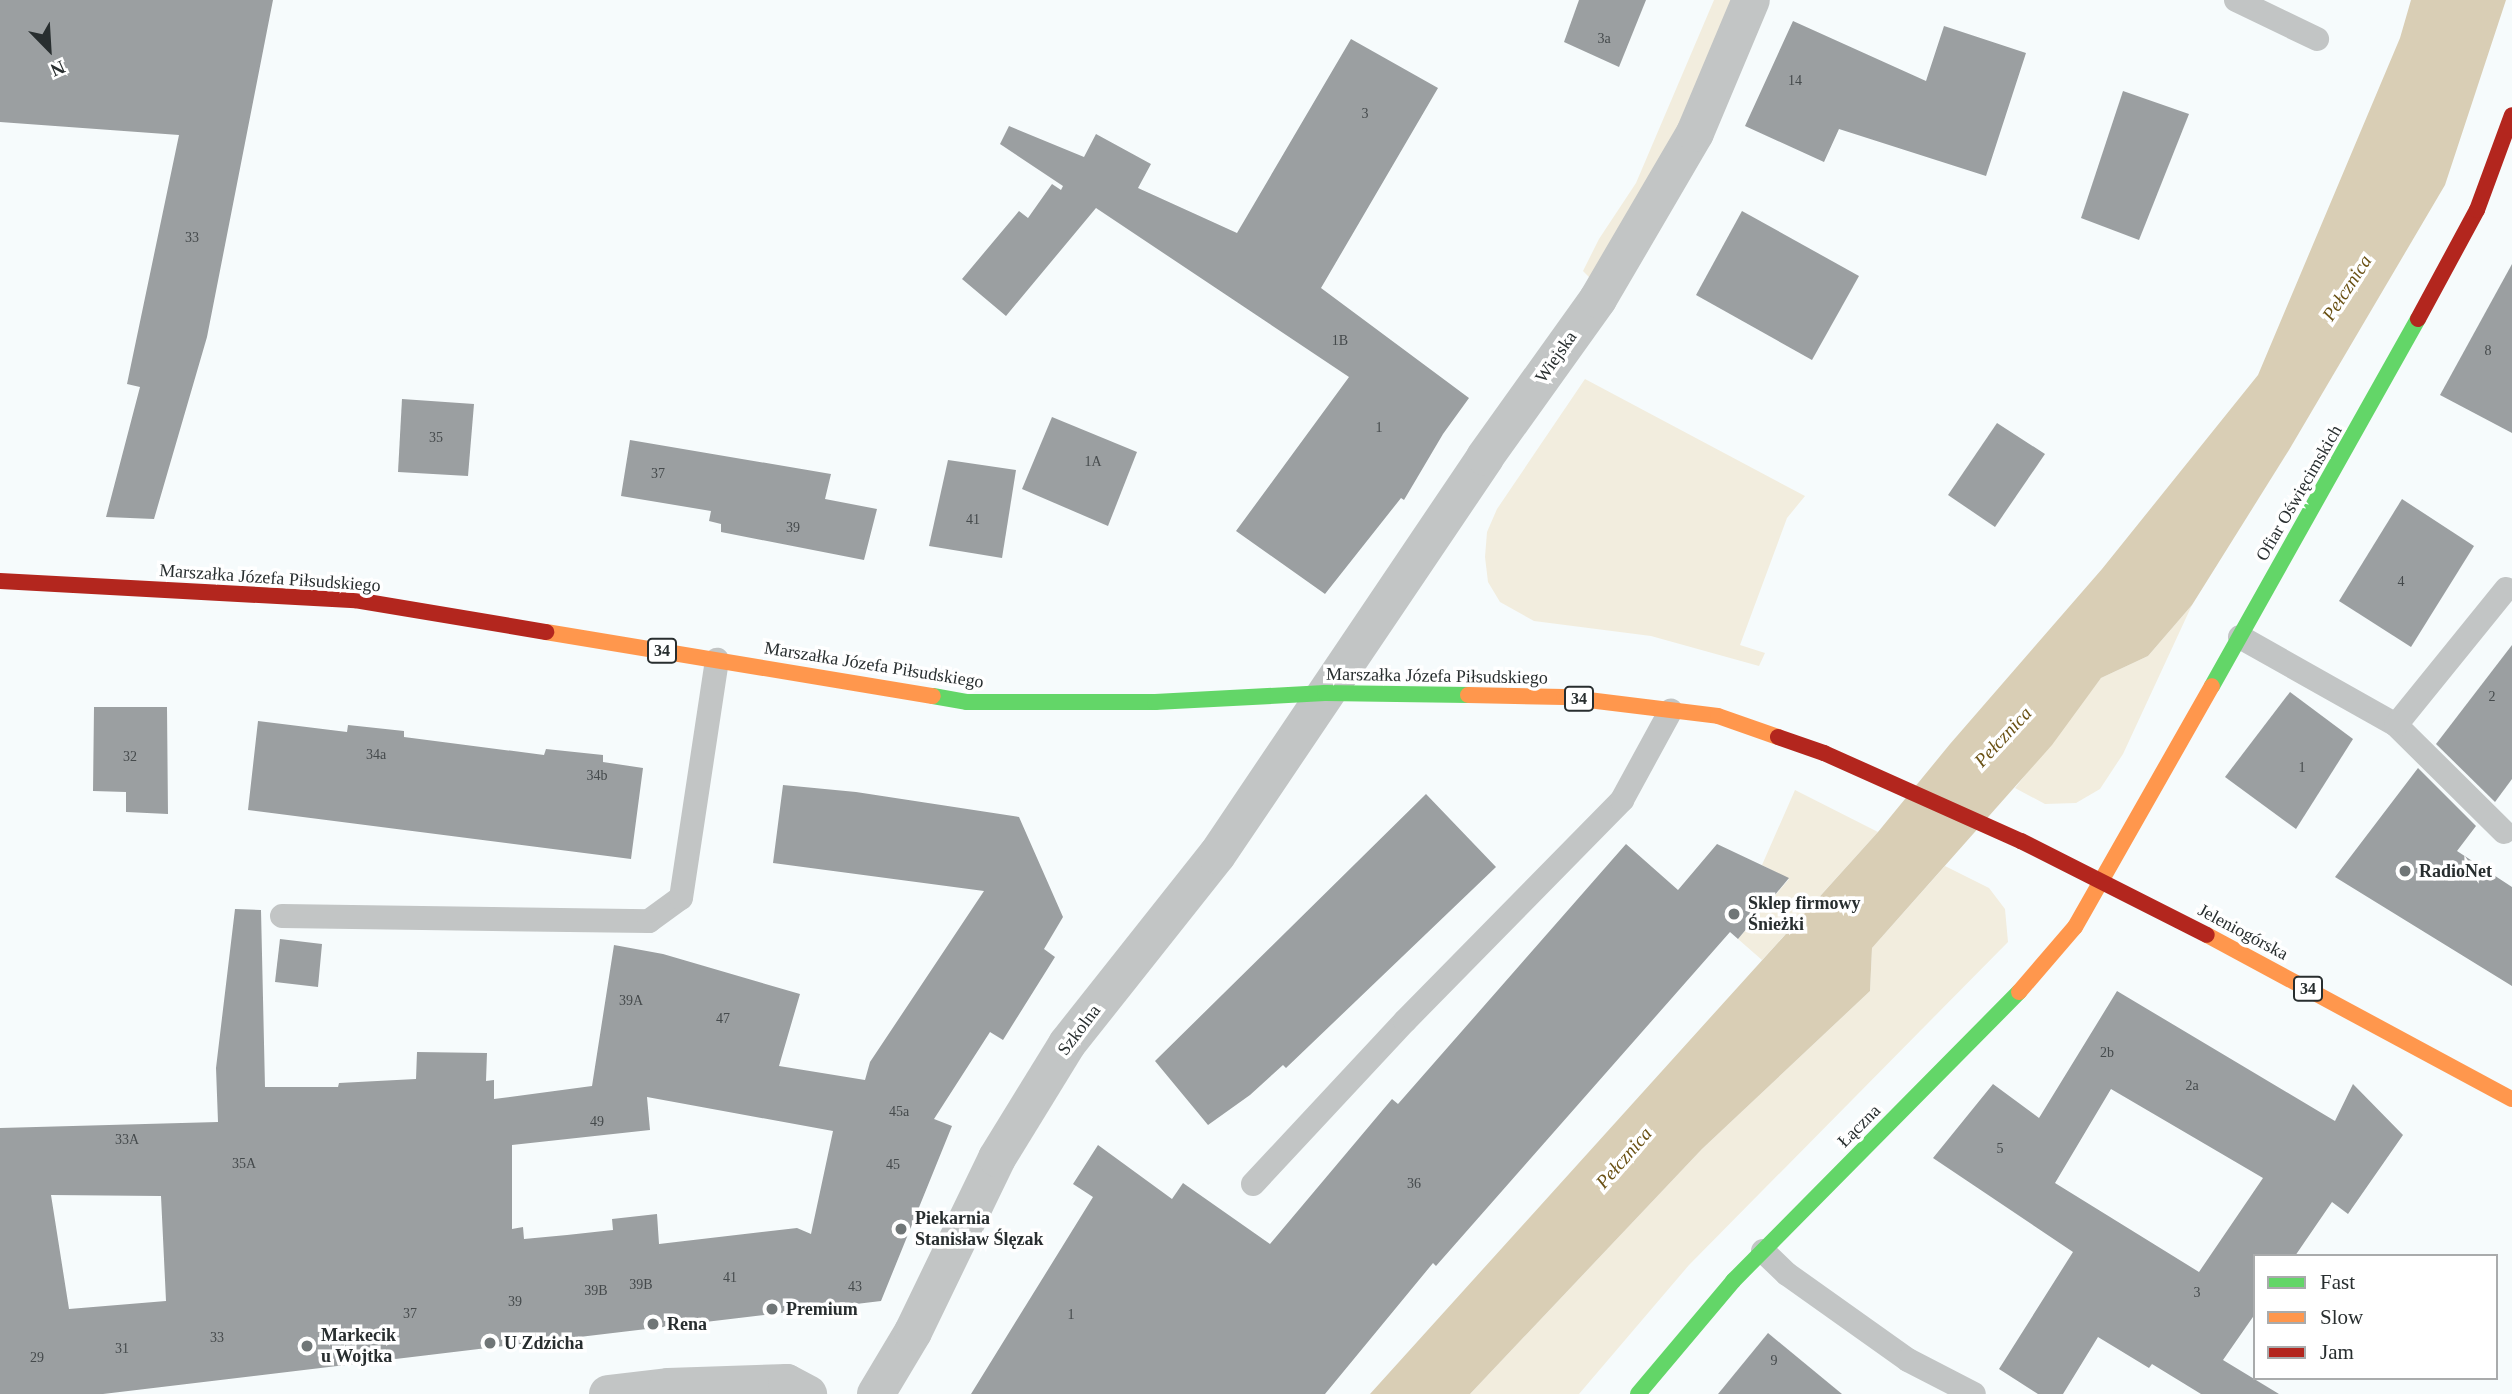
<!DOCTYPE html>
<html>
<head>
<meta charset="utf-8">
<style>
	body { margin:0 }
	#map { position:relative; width:2512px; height:1394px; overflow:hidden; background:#f6fbfc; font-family:"Times New Roman",serif }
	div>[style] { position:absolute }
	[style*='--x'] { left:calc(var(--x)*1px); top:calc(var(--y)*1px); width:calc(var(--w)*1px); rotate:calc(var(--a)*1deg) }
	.green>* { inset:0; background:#f2edde }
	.water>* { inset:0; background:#d9ceb5 }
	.building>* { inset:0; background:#9b9fa1 }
	.lane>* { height:24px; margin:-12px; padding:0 12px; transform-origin:12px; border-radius:12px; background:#c2c5c5 }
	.street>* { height:38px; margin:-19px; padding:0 19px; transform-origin:19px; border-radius:19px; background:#c2c5c5 }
	.fast>* { height:16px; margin:-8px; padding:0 8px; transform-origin:8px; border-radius:8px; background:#63d668 }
	.slow>* { height:16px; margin:-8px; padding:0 8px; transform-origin:8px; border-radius:8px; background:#ff974d }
	.jam>* { height:16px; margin:-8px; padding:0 8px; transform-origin:8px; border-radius:8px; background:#b3261e }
	.dots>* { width:19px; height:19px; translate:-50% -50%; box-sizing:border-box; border:4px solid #fff; border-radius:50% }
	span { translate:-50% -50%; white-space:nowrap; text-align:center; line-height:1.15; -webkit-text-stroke:7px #fff; paint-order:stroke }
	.number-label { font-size:14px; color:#454a4c }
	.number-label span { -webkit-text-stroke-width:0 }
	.shield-label span { padding:2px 5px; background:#fff; border:2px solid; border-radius:5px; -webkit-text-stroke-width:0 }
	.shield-label { font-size:16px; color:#282e2f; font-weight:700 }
	.street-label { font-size:18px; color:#282e2f }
	.poi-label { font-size:18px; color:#282e2f; font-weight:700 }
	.left { translate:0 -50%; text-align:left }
	.water-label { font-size:19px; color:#6a5114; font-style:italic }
	.legend { position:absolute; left:2253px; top:1254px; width:245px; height:126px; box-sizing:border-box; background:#fff; border:2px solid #a9abac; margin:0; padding:9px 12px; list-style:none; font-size:21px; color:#282e2f }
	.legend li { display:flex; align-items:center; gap:14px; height:35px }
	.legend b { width:35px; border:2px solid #a9abac }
	.north { position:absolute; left:14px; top:14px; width:70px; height:70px; -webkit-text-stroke:5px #fff; paint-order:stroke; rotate:156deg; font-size:19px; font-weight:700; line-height:28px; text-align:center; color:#282e2f }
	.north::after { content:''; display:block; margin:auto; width:24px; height:32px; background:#282e2f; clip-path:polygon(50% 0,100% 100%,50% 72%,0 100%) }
</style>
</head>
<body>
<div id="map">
	<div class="green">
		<div style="clip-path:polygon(1714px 0,1733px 0,1678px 129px,1590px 278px,1583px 271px,1599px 239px,1636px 183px)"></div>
		<div style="clip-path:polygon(1585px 379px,1805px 496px,1787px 518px,1740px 645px,1765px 653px,1759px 666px,1651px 636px,1534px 621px,1500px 602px,1488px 582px,1485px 557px,1487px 532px,1497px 509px)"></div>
		<div style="clip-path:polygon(2192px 605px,2123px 754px,2100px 789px,2076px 803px,2045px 804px,2015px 788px,2101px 678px,2148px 656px)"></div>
		<div style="clip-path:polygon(1795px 790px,1878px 832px,1762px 960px,1738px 939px,1789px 879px,1762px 865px)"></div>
		<div style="clip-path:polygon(1945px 866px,1989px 888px,2005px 909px,2008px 942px,1689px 1265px,1579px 1394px,1470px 1394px,1702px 1149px,1870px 991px,1872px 948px)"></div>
	</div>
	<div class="water">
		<div style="clip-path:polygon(2411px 0,2506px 0,2445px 185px,2289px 450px,2192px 605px,2148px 656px,2101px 678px,2052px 745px,1872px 948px,1870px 991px,1702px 1149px,1470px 1394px,1370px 1394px,1878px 832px,1950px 744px,2102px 569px,2258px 375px,2400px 38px)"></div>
	</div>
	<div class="building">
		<div style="clip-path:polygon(0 0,273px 0,207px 337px,154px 519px,106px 517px,140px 387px,127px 384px,179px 135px,0 122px)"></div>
		<div style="clip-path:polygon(1579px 0,1646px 0,1619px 67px,1564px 42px)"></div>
		<div style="clip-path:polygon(1793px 21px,1926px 81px,1944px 26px,2026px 53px,1986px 176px,1839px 129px,1824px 162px,1745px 126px)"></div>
		<div style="clip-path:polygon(1351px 39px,1438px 88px,1321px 288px,1469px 398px,1443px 434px,1404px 500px,1401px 498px,1325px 594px,1236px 531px,1349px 377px,1096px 208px,1006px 316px,962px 279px,1019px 211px,1028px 218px,1052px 184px,1061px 190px,1063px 186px,1000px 144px,1009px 126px,1084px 157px,1096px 134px,1151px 164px,1138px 188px,1237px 233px)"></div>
		<div style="clip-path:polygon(2123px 91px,2189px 114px,2139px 240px,2081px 218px)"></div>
		<div style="clip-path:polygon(1742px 211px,1859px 276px,1812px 360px,1696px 295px)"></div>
		<div style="clip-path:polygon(2512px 264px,2512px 433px,2440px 395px)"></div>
		<div style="clip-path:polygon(402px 399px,474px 404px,468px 476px,398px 472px)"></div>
		<div style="clip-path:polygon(1052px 417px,1137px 452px,1108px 526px,1022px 489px)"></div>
		<div style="clip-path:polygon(1997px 423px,2045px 454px,1995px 527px,1948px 495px)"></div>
		<div style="clip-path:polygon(630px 440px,831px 474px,825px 499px,877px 509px,864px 560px,721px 532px,721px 524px,709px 521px,711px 511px,621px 496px)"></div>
		<div style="clip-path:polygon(948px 460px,1016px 470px,1002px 558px,929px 546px)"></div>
		<div style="clip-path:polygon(2402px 499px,2474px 546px,2411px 647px,2339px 601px)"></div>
		<div style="clip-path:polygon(2512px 645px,2512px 779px,2495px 802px,2436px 744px)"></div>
		<div style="clip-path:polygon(2290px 692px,2353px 739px,2296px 829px,2225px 777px)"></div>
		<div style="clip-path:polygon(94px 707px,167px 707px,168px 814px,126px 812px,126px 792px,93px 791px)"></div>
		<div style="clip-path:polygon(258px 721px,347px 732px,348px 725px,404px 731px,404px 737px,544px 755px,546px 749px,603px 755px,603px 762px,643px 768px,631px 859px,248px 810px)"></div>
		<div style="clip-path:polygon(2418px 768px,2476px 826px,2457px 851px,2512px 887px,2512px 986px,2335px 877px)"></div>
		<div style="clip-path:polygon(evenodd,783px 785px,856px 792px,1019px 817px,1063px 917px,1044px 949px,1055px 957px,1003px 1040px,990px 1032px,934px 1119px,952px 1126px,881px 1301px,103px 1394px,0 1394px,0 1128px,218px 1122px,216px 1068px,235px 909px,261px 910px,265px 1087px,338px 1087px,339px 1083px,416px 1079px,417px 1052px,487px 1053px,486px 1081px,494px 1080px,494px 1099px,592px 1086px,614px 945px,663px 954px,800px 994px,779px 1066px,865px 1080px,870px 1062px,984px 891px,773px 863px,783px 785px,647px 1097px,833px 1131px,811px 1234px,797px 1228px,659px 1244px,657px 1214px,612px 1219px,613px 1230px,567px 1235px,524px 1239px,523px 1227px,512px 1229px,512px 1145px,650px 1130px,647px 1097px,783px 785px,51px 1195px,161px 1196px,166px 1301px,69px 1309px,51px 1195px)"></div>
		<div style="clip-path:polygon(1426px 794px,1496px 867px,1286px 1068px,1283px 1065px,1250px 1095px,1208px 1125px,1155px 1061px)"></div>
		<div style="clip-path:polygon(1626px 844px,1678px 890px,1717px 844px,1789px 878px,1738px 939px,1730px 932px,1436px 1266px,1433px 1263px,1325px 1394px,971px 1394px,1093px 1197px,1073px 1184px,1098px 1145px,1172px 1199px,1183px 1183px,1270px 1244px,1392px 1099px,1398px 1104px)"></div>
		<div style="clip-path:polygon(280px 939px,322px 944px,318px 987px,275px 982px)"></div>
		<div style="clip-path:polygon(evenodd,2117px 991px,2335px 1121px,2353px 1084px,2403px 1135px,2348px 1214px,2332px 1202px,2295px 1256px,2255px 1256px,2255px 1314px,2223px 1360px,2279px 1394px,2201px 1394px,2152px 1364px,2149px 1368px,2098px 1337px,2063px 1394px,2038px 1394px,1999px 1369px,2073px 1252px,1933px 1158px,1993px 1084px,2039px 1118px,2117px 991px,2111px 1089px,2263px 1178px,2199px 1272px,2055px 1183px,2111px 1089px)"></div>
		<div style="clip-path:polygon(1768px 1333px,1842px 1394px,1718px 1394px)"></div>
	</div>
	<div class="lane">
		<div style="--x:2236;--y:0;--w:90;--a:25.7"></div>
		<div style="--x:2240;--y:637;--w:179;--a:29.4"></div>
		<div style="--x:2396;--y:725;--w:152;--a:44.7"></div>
		<div style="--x:2396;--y:725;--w:175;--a:-51"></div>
		<div style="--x:282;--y:916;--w:367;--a:0.8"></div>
		<div style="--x:649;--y:921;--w:39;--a:-36"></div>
		<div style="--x:681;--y:898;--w:241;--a:-81.4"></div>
		<div style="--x:1253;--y:1184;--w:223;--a:-47"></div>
		<div style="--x:1405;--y:1021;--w:310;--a:-45.5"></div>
		<div style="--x:1622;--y:800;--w:102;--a:-61.4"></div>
		<div style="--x:1763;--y:1251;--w:33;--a:44"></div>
		<div style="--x:1787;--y:1274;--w:148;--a:35.4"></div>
		<div style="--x:1908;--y:1360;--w:74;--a:27.3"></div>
	</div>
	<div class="street">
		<div style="--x:608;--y:1394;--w:60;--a:-6.7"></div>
		<div style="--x:668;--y:1387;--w:119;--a:-1.9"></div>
		<div style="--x:787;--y:1383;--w:24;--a:28"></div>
		<div style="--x:876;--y:1394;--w:72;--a:-59.2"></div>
		<div style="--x:913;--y:1332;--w:193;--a:-64.2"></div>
		<div style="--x:997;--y:1158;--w:134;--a:-58.4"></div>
		<div style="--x:1067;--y:1044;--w:241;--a:-51.6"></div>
		<div style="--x:1217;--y:855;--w:480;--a:-56"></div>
		<div style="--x:1485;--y:457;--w:194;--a:-54.4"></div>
		<div style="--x:1598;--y:299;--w:192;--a:-59.7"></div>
		<div style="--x:1695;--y:133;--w:144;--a:-67.2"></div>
	</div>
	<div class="fast">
		<div style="--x:2212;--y:686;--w:421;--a:-60.7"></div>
		<div style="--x:933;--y:696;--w:35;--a:10"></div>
		<div style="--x:967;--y:702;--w:188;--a:0"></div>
		<div style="--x:1155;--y:702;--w:170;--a:-3"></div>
		<div style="--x:1325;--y:693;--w:143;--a:0.8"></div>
		<div style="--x:1638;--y:1394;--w:148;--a:-49.9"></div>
		<div style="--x:1733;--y:1281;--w:407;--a:-45.3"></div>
	</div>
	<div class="slow">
		<div style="--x:546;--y:632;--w:392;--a:9.4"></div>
		<div style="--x:1468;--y:695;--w:96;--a:1.2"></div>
		<div style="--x:1564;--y:697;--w:155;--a:7"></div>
		<div style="--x:1718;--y:716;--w:64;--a:19.3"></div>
		<div style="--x:2207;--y:935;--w:346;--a:28.3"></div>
		<div style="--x:2019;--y:992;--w:86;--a:-49.3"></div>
		<div style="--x:2075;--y:927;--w:277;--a:-60.4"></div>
	</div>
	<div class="jam">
		<div style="--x:2418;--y:319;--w:124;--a:-61.6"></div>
		<div style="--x:2477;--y:210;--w:101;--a:-69.8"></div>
		<div style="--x:0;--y:581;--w:356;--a:3.1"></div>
		<div style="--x:355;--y:600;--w:194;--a:9.5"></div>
		<div style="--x:1778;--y:737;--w:49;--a:19.2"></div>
		<div style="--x:1824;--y:753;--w:216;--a:24.1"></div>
		<div style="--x:2021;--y:841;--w:208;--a:26.8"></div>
	</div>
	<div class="dots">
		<div style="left:2405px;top:871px;background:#707677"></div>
		<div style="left:1734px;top:914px;background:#707677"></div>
		<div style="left:901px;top:1229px;background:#707677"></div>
		<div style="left:772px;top:1309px;background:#707677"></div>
		<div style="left:653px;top:1324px;background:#707677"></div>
		<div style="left:490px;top:1343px;background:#707677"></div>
		<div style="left:307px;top:1346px;background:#707677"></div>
	</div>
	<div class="number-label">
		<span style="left:1604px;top:39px">3a</span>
		<span style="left:1795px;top:81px">14</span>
		<span style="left:1365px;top:114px">3</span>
		<span style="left:192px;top:238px">33</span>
		<span style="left:1340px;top:341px">1B</span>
		<span style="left:2488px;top:351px">8</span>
		<span style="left:1379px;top:428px">1</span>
		<span style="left:436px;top:438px">35</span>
		<span style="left:1093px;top:462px">1A</span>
		<span style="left:658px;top:474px">37</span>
		<span style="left:973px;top:520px">41</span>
		<span style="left:793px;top:528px">39</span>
		<span style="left:2401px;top:582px">4</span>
		<span style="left:2492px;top:697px">2</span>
		<span style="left:376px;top:755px">34a</span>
		<span style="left:130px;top:757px">32</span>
		<span style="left:2302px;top:768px">1</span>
		<span style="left:597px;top:776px">34b</span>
		<span style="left:631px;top:1001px">39A</span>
		<span style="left:723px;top:1019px">47</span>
		<span style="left:2107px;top:1053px">2b</span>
		<span style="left:2192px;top:1086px">2a</span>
		<span style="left:899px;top:1112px">45a</span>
		<span style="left:597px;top:1122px">49</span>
		<span style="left:127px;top:1140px">33A</span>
		<span style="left:2000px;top:1149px">5</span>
		<span style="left:244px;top:1164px">35A</span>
		<span style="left:893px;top:1165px">45</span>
		<span style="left:1414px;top:1184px">36</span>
		<span style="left:730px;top:1278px">41</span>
		<span style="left:641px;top:1285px">39B</span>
		<span style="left:855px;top:1287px">43</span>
		<span style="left:596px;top:1291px">39B</span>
		<span style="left:2197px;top:1293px">3</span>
		<span style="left:515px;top:1302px">39</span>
		<span style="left:410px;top:1314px">37</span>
		<span style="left:1071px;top:1315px">1</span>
		<span style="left:217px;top:1338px">33</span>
		<span style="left:122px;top:1349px">31</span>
		<span style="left:37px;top:1358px">29</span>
		<span style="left:1774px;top:1361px">9</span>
	</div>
	<div class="shield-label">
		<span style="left:662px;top:651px">34</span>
		<span style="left:1579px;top:699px">34</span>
		<span style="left:2308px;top:989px">34</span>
	</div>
	<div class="street-label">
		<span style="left:1556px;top:357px;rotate:-55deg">Wiejska</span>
		<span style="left:2299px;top:493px;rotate:-60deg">Ofiar Oświęcimskich</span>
		<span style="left:270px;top:578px;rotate:4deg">Marszałka Józefa Piłsudskiego</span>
		<span style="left:874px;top:665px;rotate:9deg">Marszałka Józefa Piłsudskiego</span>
		<span style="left:1437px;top:676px;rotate:1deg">Marszałka Józefa Piłsudskiego</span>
		<span style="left:2243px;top:932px;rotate:28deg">Jeleniogórska</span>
		<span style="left:1079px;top:1030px;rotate:-53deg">Szkolna</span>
		<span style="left:1859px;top:1126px;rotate:-45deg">Łączna</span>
	</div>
	<div class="poi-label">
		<span class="left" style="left:2419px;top:871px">RadioNet</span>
		<span class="left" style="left:1748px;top:914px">Sklep firmowy<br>Śnieżki</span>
		<span class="left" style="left:915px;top:1229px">Piekarnia<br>Stanisław Ślęzak</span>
		<span class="left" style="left:786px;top:1309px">Premium</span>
		<span class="left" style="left:667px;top:1324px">Rena</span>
		<span class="left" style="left:321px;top:1346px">Markecik<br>u Wojtka</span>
		<span class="left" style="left:504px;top:1343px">U Zdzicha</span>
	</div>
	<div class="water-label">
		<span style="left:2347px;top:288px;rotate:-57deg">Pełcznica</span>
		<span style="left:2003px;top:737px;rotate:-47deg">Pełcznica</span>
		<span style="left:1624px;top:1158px;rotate:-49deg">Pełcznica</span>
	</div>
	<ul class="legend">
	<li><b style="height:9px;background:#63d668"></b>Fast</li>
	<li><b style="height:9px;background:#ff974d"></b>Slow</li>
	<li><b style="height:9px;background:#b3261e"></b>Jam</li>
	</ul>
	<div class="north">N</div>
</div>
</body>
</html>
